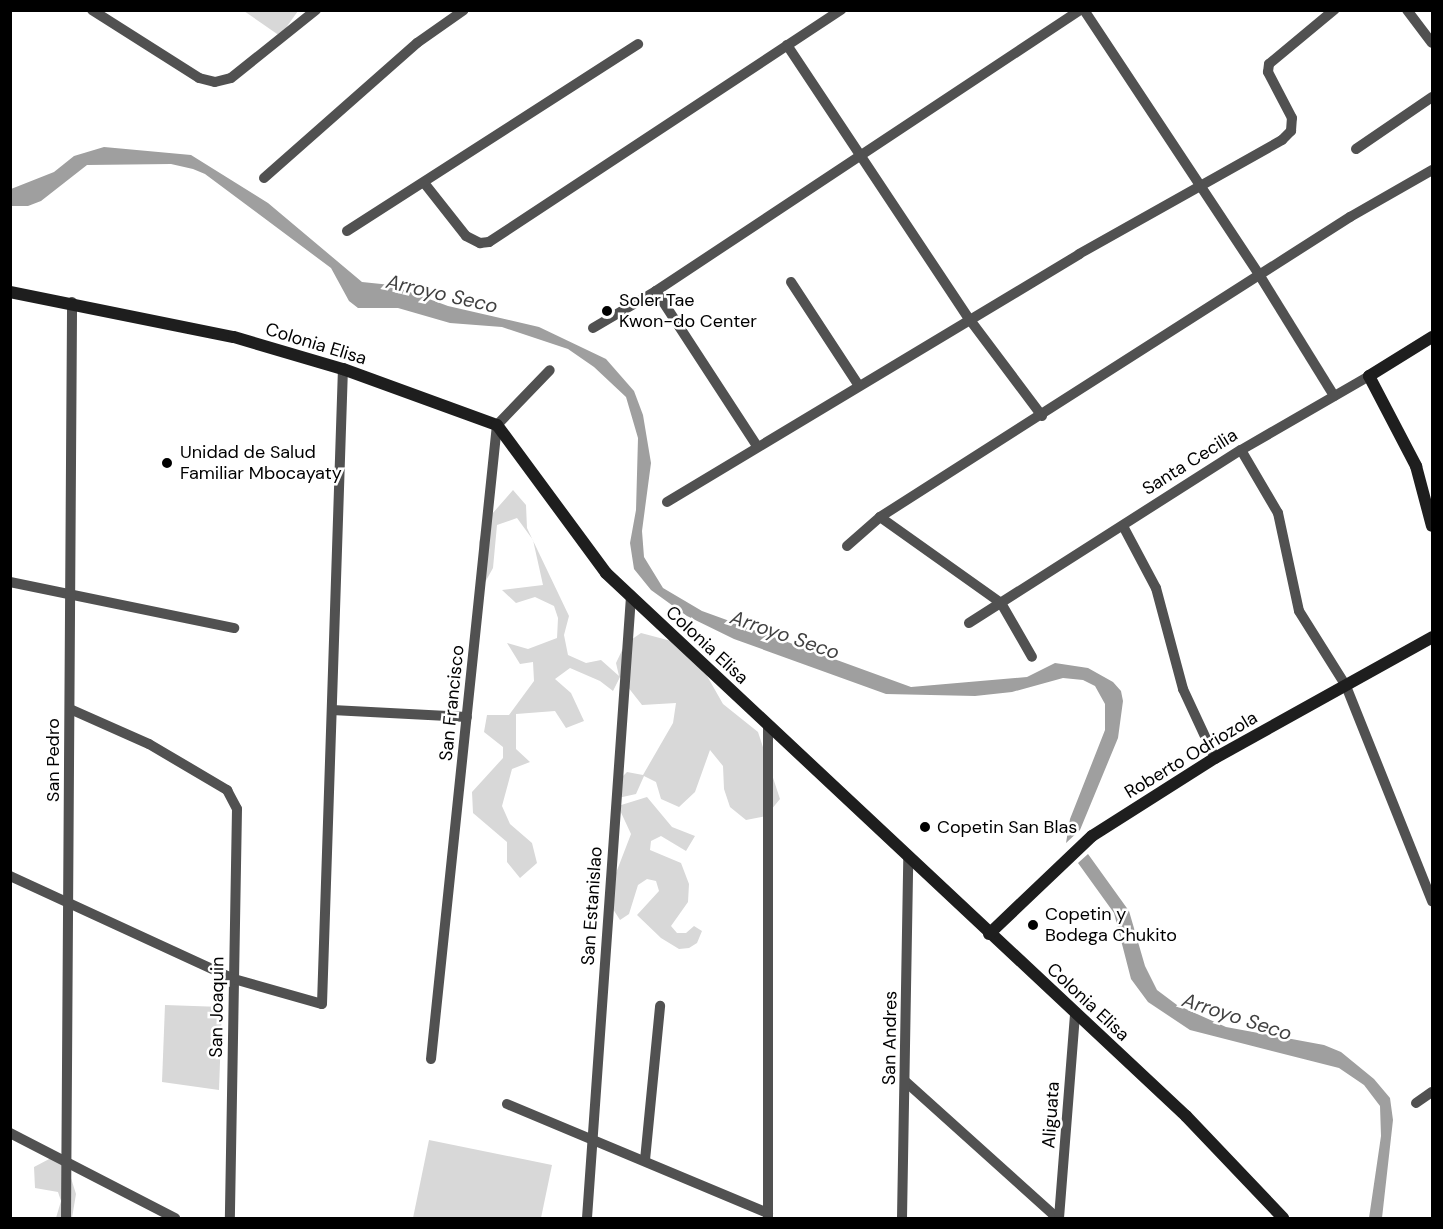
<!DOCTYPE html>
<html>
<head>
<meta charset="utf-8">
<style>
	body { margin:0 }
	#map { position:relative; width:1443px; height:1229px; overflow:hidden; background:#fff; font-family:"DM Sans",sans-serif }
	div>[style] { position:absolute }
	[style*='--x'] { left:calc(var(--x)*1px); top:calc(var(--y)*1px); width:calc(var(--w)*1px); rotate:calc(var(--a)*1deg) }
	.green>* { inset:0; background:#d8d8d8 }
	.water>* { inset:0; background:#9f9f9f }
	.street>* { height:10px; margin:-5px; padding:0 5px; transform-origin:5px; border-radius:5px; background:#515151 }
	.secondary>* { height:12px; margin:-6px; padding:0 6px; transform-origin:6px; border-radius:6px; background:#1e1e1e }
	.dots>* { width:16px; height:16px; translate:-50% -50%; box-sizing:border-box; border:3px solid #fff; border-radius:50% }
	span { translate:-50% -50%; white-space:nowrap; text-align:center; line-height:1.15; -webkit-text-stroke:5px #fff; paint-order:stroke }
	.poi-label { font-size:18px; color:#000 }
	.left { translate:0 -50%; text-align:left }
	.street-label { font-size:18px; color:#000 }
	.water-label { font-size:20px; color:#404040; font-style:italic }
	.frame { position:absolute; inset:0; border:12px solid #000; pointer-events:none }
</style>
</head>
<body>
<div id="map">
	<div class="green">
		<div style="clip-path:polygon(244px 11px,298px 11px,280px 36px)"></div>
		<div style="clip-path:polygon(513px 490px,526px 505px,527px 528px,569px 616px,564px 635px,568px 655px,586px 663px,601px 660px,619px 676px,616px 663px,625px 644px,641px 633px,690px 646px,723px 704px,758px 732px,780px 799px,766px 816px,746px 820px,730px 807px,724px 789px,723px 766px,710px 750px,695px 792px,679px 807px,661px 799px,656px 782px,644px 776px,636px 794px,618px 798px,613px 786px,627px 772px,643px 775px,673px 723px,676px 703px,642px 705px,620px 677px,613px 691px,600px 681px,570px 668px,555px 679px,571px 693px,584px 721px,566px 728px,555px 711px,516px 714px,516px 749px,530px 762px,512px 769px,502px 806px,510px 824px,532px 843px,537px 863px,520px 878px,507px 862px,507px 842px,473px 813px,472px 792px,503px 758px,503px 747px,484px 732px,487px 715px,509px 715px,534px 681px,533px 662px,520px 664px,507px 643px,528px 649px,557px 638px,558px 618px,554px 606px,535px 597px,516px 603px,502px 590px,543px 585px,533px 540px,517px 518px,497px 525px,493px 568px,483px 586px,479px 542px,485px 522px)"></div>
		<div style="clip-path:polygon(647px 797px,672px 827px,695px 836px,686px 851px,661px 836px,651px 841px,650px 850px,681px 863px,689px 884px,688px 902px,671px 926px,677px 933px,686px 933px,694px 926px,702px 931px,697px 943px,689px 948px,679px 949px,661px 938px,637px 915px,659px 891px,656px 881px,647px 879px,638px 885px,629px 914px,620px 920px,611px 906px,611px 886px,631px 834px,618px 806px)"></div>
		<div style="clip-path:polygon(165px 1005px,222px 1007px,219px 1090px,162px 1082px)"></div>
		<div style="clip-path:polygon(429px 1140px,552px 1165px,541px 1218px,413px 1218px)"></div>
		<div style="clip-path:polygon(53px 1157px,65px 1159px,76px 1194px,72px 1218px,56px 1218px,61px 1201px,58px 1192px,35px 1188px,34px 1167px)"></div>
	</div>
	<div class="water">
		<div style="clip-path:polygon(104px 147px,191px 155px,268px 203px,362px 282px,391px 285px,448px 306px,539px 327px,606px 359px,634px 391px,643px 415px,651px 463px,642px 531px,644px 557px,663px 588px,702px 611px,911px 687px,1027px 677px,1055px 663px,1088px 668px,1113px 682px,1121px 691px,1123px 701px,1118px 738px,1080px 830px,1066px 843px,1070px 819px,1105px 730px,1105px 704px,1095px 686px,1083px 680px,1063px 678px,1012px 692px,975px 696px,886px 694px,734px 639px,687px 616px,651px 590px,634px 569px,630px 543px,636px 510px,638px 438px,626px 397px,594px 367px,568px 349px,502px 327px,450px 323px,398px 308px,358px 308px,349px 301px,331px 268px,205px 174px,193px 169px,171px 164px,87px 165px,41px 201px,28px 206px,11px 206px,11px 189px,54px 172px,74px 156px)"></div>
		<div style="clip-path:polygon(1088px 854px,1129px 911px,1145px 966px,1157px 990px,1177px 1005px,1226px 1027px,1324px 1045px,1341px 1052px,1374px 1079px,1390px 1098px,1393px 1120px,1382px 1218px,1369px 1218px,1381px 1136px,1380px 1106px,1364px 1085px,1339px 1068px,1190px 1030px,1148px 1002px,1131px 979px,1114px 913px,1078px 863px)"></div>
	</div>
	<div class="street">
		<div style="--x:92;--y:10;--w:127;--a:32.4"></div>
		<div style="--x:199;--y:78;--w:16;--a:14"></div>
		<div style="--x:215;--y:82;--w:16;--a:-14"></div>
		<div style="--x:231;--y:78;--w:109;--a:-38.7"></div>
		<div style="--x:1084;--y:10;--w:319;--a:56.5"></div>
		<div style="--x:1260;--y:276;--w:141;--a:58.3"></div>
		<div style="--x:1407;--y:10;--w:41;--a:52.9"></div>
		<div style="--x:787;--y:45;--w:330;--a:56.4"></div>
		<div style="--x:970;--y:320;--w:120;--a:53.1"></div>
		<div style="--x:1356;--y:149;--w:92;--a:-34.4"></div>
		<div style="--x:264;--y:178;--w:204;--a:-41.4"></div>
		<div style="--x:417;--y:43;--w:57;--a:-35.1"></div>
		<div style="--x:425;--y:184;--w:66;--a:51.7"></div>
		<div style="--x:466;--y:236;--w:16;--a:27"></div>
		<div style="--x:480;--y:243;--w:9;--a:-6"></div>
		<div style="--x:489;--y:242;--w:422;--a:-33.4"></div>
		<div style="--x:347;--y:231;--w:346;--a:-32.7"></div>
		<div style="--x:791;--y:282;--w:124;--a:56.8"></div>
		<div style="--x:656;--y:291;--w:185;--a:56.9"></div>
		<div style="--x:593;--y:328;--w:73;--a:-30.4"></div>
		<div style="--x:656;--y:291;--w:509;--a:-33.53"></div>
		<div style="--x:1241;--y:450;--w:73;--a:59.6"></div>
		<div style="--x:1278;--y:513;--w:100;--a:77.9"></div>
		<div style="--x:1299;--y:611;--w:89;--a:57.9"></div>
		<div style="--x:1346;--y:686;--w:232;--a:68.2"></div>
		<div style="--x:667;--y:502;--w:481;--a:-31"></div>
		<div style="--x:1079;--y:254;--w:233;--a:-29.3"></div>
		<div style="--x:1282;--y:140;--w:13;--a:-45"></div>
		<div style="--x:1291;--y:131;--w:13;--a:-86"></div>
		<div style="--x:1292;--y:118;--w:52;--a:-117.6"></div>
		<div style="--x:1268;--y:72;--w:8;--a:-83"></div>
		<div style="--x:1269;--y:64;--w:85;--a:-39.7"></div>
		<div style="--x:880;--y:517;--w:148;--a:35.4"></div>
		<div style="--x:1001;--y:603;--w:62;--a:60.1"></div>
		<div style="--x:1123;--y:526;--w:70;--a:62"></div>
		<div style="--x:1156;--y:588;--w:105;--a:75"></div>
		<div style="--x:1183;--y:689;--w:76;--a:65.1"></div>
		<div style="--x:847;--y:546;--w:44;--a:-41.3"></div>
		<div style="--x:880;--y:517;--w:558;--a:-32.55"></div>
		<div style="--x:1350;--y:217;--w:95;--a:-29.8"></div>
		<div style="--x:10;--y:582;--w:229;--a:11.6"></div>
		<div style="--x:969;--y:623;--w:322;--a:-32.5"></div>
		<div style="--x:1241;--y:450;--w:148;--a:-30"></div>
		<div style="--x:70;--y:709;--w:86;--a:23.9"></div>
		<div style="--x:149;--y:744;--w:91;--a:30.5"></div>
		<div style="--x:227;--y:790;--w:21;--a:62"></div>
		<div style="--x:237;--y:809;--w:409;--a:91"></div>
		<div style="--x:332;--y:710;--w:135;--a:3"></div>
		<div style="--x:768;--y:727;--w:491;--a:90"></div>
		<div style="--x:10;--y:876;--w:247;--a:24.7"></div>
		<div style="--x:234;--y:979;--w:91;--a:15.9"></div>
		<div style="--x:322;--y:1004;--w:635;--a:-88.11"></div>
		<div style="--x:431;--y:1059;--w:637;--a:-84.06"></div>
		<div style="--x:497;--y:425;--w:76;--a:-46.1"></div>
		<div style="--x:906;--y:1082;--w:203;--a:42"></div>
		<div style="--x:1416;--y:1103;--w:19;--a:-35"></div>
		<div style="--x:507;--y:1104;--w:283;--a:22.7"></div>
		<div style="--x:10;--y:1133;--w:186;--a:27.3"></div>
		<div style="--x:645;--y:1160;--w:155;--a:-84.4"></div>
		<div style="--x:66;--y:1218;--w:916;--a:-89.62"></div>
		<div style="--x:587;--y:1218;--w:624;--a:-85.95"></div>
		<div style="--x:902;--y:1218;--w:360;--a:-89"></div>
		<div style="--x:1059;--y:1218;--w:205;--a:-85.5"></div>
	</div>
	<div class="secondary">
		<div style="--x:10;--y:292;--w:228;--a:11.4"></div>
		<div style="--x:234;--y:337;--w:114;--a:16.4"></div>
		<div style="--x:343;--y:369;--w:164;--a:20"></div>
		<div style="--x:497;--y:425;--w:184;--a:53.6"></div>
		<div style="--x:606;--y:573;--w:795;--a:43.11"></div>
		<div style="--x:1186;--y:1116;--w:141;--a:46.4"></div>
		<div style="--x:1432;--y:337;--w:74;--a:148.2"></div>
		<div style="--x:1369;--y:376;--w:102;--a:62.4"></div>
		<div style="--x:1416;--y:466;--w:62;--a:75.1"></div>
		<div style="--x:989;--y:934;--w:142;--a:-43.6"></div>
		<div style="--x:1092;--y:836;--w:146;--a:-32.4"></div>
		<div style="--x:1215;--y:758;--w:248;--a:-29.1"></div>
	</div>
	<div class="dots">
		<div style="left:607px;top:311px;background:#000"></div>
		<div style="left:167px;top:463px;background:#000"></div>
		<div style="left:925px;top:827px;background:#000"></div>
		<div style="left:1033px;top:925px;background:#000"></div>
	</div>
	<div class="poi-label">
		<span class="left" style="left:619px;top:311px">Soler Tae<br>Kwon-do Center</span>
		<span class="left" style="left:180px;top:463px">Unidad de Salud<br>Familiar Mbocayaty</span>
		<span class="left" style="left:937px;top:827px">Copetin San Blas</span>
		<span class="left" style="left:1045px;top:925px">Copetin y<br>Bodega Chukito</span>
	</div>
	<div class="street-label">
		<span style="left:316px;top:344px;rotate:17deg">Colonia Elisa</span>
		<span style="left:1190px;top:462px;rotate:-32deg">Santa Cecilia</span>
		<span style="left:707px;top:645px;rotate:43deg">Colonia Elisa</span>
		<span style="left:452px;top:703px;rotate:-84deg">San Francisco</span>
		<span style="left:1191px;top:755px;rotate:-31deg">Roberto Odriozola</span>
		<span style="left:53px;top:760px;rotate:-90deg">San Pedro</span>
		<span style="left:592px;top:906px;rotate:-86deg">San Estanislao</span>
		<span style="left:1088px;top:1002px;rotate:43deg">Colonia Elisa</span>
		<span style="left:217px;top:1007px;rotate:-89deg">San Joaquin</span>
		<span style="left:890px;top:1038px;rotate:-89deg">San Andres</span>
		<span style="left:1051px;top:1115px;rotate:-86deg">Aliguata</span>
	</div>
	<div class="water-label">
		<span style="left:442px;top:294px;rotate:13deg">Arroyo Seco</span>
		<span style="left:785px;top:635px;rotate:19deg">Arroyo Seco</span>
		<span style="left:1237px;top:1017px;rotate:18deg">Arroyo Seco</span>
	</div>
	<div class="frame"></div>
</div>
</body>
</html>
